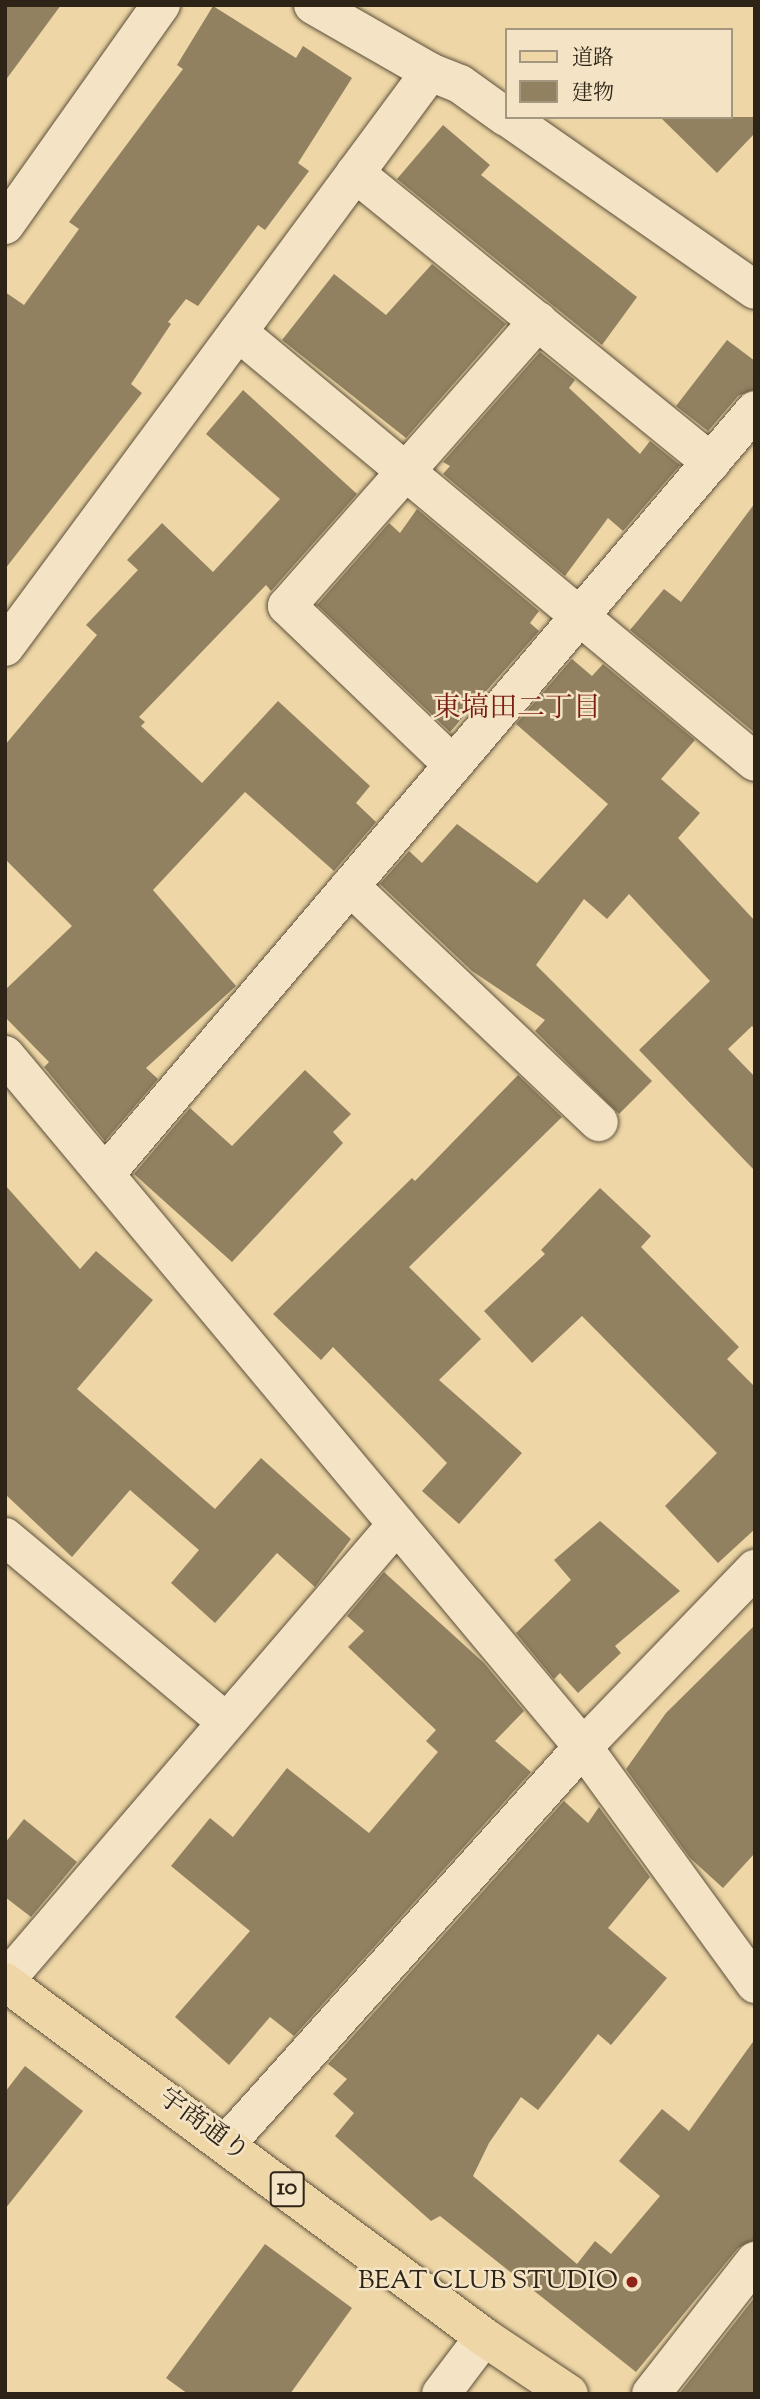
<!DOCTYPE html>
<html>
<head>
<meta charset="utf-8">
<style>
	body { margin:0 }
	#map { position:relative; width:760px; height:2399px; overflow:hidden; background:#eed6a6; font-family:"Sorts Mill Goudy","Noto Serif JP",serif }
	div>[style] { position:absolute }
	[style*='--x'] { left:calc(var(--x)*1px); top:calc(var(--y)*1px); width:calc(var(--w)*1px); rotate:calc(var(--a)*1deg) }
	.building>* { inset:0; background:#918161 }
	.roads { filter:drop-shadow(0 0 2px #5d503b) drop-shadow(0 0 2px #5d503b) }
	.minor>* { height:38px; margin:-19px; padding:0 19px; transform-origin:19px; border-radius:19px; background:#f4e4c5 }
	.major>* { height:38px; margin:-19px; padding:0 19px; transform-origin:19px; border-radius:19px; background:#eed6a6 }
	.dots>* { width:19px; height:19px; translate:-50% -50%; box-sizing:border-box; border:4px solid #f4e4c5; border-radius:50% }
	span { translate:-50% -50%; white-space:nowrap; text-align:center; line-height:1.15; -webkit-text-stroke:5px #f4e4c5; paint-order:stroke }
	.shield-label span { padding:2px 5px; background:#f4e4c5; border:2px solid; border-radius:5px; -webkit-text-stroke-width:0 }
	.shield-label { font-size:24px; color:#2d2417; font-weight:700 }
	.street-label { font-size:26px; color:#2d2417 }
	.poi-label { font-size:26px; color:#2d2417 }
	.right { translate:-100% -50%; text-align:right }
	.neighbourhood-label { font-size:28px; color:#7a1f14 }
	.frame { position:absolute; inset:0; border:7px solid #2d2417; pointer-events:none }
	.legend { position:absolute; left:505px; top:28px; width:228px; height:91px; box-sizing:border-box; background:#f4e4c5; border:2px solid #a4977f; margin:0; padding:9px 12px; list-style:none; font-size:21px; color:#2d2417 }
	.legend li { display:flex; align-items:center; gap:14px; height:35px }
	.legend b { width:35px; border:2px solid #a4977f }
</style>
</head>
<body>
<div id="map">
	<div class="building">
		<div style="clip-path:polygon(5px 5px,61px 5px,5px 81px)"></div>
		<div style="clip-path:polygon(213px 6px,296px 58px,303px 46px,352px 78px,298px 163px,309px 171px,265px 230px,258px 225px,198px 306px,186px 299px,168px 322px,171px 324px,131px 384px,142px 393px,5px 569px,5px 292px,24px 305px,79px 229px,69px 222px,183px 69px,177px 65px)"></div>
		<div style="clip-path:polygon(660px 117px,755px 117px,755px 133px,717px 173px)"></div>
		<div style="clip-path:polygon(443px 125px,490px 165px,481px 175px,637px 297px,602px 345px,397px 179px)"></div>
		<div style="clip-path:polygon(432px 264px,506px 324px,406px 438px,282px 340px,334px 274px,386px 315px)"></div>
		<div style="clip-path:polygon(727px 340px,755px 361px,755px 389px,738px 396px,708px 431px,676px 406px)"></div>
		<div style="clip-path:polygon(540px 352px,575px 380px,569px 388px,640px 454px,650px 441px,680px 465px,623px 531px,608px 518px,565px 576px,443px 474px,450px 466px,443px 462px)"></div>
		<div style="clip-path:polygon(243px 390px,357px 494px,271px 591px,266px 585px,139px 717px,145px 722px,141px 726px,202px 783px,278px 701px,370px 786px,356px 803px,376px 822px,334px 871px,245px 792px,153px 890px,236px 986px,146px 1068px,158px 1079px,105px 1141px,44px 1067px,49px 1062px,5px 1017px,5px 990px,72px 926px,5px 859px,5px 745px,97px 635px,86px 625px,138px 570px,127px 560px,162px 523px,213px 572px,280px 499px,206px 434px)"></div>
		<div style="clip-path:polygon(755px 503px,755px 733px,630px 630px,664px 589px,681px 602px)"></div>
		<div style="clip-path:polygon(417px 509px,539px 611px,530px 623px,539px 631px,450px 732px,317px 605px,389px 523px,400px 533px)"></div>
		<div style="clip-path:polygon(572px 659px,592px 676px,603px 664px,695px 740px,661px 779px,700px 813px,678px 838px,755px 921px,755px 1029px,752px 1026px,728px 1049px,755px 1077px,755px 1171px,639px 1050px,710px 981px,629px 894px,607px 919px,584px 899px,536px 965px,652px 1081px,619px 1114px,535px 1031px,545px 1020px,472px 971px,380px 884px,409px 851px,422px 863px,457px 824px,537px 883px,608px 804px,516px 724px)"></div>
		<div style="clip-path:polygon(305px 1070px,351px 1114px,333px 1132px,343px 1143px,232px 1262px,134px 1174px,190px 1108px,232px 1146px)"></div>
		<div style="clip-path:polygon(518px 1075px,562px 1117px,409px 1267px,481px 1339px,439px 1380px,522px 1453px,459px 1524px,422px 1491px,447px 1463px,333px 1347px,321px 1360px,273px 1314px,412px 1178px,415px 1181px)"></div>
		<div style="clip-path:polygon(5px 1185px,80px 1269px,96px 1251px,153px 1300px,77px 1389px,215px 1509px,261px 1458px,351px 1539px,315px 1587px,277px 1553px,215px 1623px,171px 1583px,199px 1550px,130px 1490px,72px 1557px,5px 1494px)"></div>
		<div style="clip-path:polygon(600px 1188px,651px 1236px,641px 1247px,739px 1347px,727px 1359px,755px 1387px,755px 1529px,718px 1563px,665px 1506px,717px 1453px,582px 1316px,532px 1363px,484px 1311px,545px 1254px,541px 1250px)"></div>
		<div style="clip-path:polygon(600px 1521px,680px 1591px,615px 1646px,621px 1653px,578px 1693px,560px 1673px,554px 1679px,516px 1633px,571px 1580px,554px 1560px)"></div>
		<div style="clip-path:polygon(384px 1572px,484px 1663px,524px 1711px,495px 1741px,531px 1772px,294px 2036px,270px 2017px,229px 2065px,175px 2017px,250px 1931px,171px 1866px,210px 1818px,233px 1837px,287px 1768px,369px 1833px,438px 1752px,426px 1741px,436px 1730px,348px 1647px,364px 1631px,347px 1616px)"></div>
		<div style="clip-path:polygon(755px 1625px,755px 1853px,723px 1888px,690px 1858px,626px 1769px,666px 1713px)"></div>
		<div style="clip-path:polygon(564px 1801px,588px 1823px,599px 1807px,650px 1877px,608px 1928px,667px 1978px,611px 2045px,598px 2034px,538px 2110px,521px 2097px,489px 2143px,473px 2176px,577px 2264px,595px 2241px,611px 2254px,660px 2196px,619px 2161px,662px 2109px,689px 2131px,755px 2039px,755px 2240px,738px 2248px,636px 2372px,440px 2216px,431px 2221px,335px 2136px,354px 2113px,333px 2094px,347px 2079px,328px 2064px)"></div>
		<div style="clip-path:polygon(24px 1819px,77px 1862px,31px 1917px,5px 1897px,5px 1843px)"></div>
		<div style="clip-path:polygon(25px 2066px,83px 2111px,5px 2209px,5px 2092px)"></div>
		<div style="clip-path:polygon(265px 2244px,352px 2308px,290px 2394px,188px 2394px,166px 2378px)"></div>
		<div style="clip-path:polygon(755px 2297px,755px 2394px,679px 2394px)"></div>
	</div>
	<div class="roads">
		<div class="minor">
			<div style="--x:313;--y:5;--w:135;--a:29.8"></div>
			<div style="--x:430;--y:72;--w:32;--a:22"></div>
			<div style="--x:460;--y:84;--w:57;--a:35.7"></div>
			<div style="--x:507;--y:117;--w:302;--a:34.9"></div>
			<div style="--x:355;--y:173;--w:459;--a:39.1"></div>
			<div style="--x:5;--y:225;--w:270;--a:-54.7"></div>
			<div style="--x:238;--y:332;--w:672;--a:39.75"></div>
			<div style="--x:5;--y:647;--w:715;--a:-53.53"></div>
			<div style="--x:453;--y:765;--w:230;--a:-136.2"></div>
			<div style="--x:287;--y:606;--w:380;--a:-48.6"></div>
			<div style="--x:350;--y:886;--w:343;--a:43.5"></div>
			<div style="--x:5;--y:1055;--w:902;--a:50.13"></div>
			<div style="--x:583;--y:1747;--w:293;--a:54"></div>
			<div style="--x:107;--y:1172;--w:1000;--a:-49.62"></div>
			<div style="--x:5;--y:1537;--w:288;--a:39.9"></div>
			<div style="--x:5;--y:1981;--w:602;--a:-49.38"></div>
			<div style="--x:227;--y:2143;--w:532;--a:-48.04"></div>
			<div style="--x:583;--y:1747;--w:248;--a:-46"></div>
			<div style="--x:441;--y:2394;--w:71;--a:-53"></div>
			<div style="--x:651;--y:2394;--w:169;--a:-52"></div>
		</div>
		<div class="major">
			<div style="--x:5;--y:1982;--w:596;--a:36.54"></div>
			<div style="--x:484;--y:2337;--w:102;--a:33.8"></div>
		</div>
	</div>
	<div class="dots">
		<div style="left:632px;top:2282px;background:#8f2418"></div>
	</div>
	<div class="shield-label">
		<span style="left:287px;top:2189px">10</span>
	</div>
	<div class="street-label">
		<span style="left:203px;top:2126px;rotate:36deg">宇商通り</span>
	</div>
	<div class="poi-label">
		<span class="right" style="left:618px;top:2282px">BEAT CLUB STUDIO</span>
	</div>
	<div class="neighbourhood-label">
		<span style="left:517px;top:709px">東塙田二丁目</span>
	</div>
	<div class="frame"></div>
	<ul class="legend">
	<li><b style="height:9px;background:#eed6a6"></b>道路</li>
	<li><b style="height:19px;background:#918161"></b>建物</li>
	</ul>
</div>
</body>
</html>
